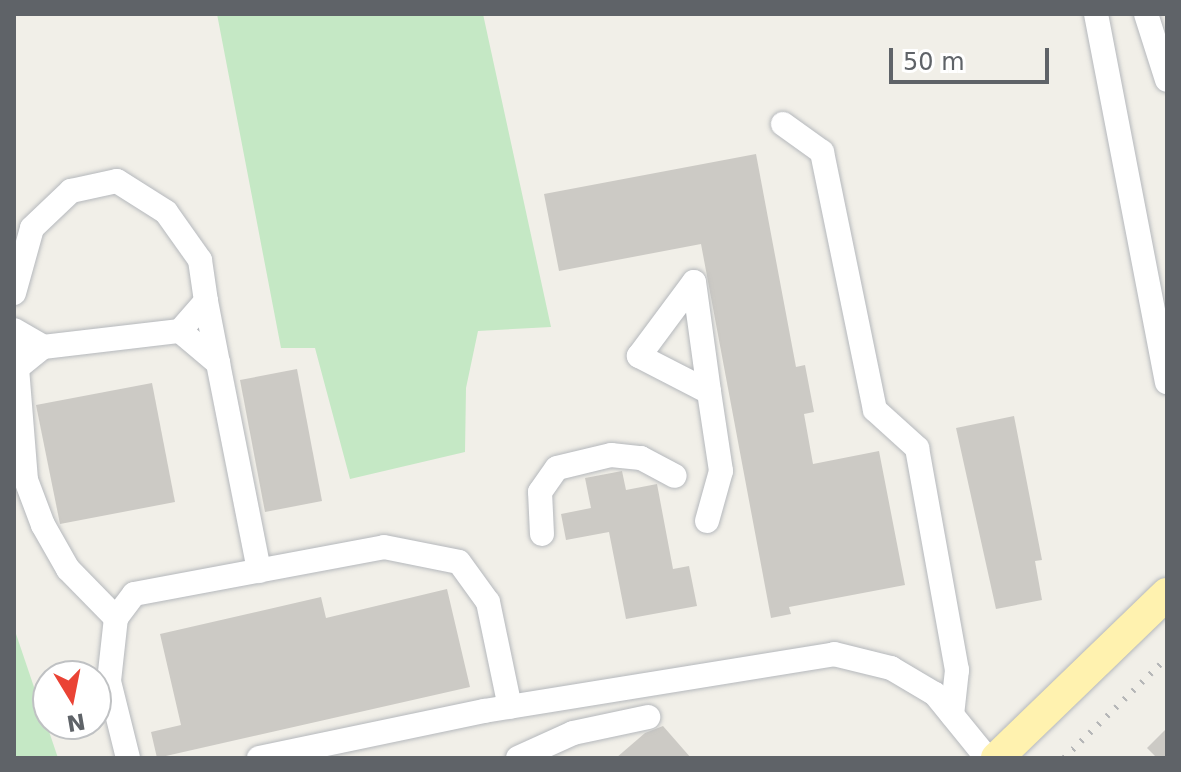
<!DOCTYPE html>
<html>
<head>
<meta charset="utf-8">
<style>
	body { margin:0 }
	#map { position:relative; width:1181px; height:772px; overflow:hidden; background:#f1efe8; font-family:"DejaVu Sans",sans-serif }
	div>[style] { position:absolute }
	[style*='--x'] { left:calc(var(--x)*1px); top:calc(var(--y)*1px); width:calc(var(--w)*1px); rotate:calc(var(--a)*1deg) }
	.green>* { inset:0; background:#c5e8c5 }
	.building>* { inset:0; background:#cccac5 }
	.roads { filter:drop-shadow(0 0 2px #b5b8bc) drop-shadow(0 0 2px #b5b8bc) }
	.minor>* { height:24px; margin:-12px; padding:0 12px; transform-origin:12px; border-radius:12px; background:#fff }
	.major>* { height:32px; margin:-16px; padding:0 16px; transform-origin:16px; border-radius:16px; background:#fff2af }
	.rail>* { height:6px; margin-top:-3px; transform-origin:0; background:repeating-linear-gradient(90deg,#b6b7b8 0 2px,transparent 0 12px) }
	span { translate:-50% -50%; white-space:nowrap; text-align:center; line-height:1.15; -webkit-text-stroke:6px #fff; paint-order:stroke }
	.frame { position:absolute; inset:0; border:16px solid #5f6368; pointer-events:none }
	.north { position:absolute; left:32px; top:660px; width:80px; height:80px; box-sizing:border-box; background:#fff; border:2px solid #bfc1c3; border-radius:50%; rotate:170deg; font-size:22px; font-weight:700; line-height:32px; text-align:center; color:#5f6368 }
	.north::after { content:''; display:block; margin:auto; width:28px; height:36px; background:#ea4335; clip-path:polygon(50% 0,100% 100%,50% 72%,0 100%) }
	.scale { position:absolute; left:889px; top:48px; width:160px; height:36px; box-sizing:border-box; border:4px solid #5f6368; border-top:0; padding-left:10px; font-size:24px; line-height:28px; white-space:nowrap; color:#5f6368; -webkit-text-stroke:6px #fff; paint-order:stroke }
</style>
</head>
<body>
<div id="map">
	<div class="green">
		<div style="clip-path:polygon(217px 14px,483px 14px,551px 327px,478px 331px,466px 388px,465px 452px,350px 479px,315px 348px,281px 348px)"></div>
		<div style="clip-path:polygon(14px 628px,58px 758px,14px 758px)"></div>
	</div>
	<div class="building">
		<div style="clip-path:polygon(756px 154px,796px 367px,805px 365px,814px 412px,804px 414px,813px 464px,879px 451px,905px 585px,789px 607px,791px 614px,771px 618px,701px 244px,559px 271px,544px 194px)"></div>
		<div style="clip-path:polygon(297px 369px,322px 501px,265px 512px,240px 380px)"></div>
		<div style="clip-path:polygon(152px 383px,175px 502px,60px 524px,36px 405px)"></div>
		<div style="clip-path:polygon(1014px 416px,1042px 560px,1035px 561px,1042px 600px,996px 609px,956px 428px)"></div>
		<div style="clip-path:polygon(622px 471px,626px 490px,657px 484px,673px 569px,689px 566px,697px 606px,626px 619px,609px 532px,566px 540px,561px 514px,591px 508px,585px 478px)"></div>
		<div style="clip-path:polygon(447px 589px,470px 687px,157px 758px,151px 732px,181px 725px,160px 634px,321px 597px,326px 618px)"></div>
		<div style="clip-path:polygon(663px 726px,691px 758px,616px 758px,645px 733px)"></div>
		<div style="clip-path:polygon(1167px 728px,1167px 758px,1157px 758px,1147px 748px)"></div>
	</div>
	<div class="roads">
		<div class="minor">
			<div style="--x:1096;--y:14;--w:375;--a:79.1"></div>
			<div style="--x:1146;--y:14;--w:69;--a:72.3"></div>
			<div style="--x:783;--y:124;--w:48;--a:35.7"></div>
			<div style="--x:822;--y:152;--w:263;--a:78.4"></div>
			<div style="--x:875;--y:410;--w:57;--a:42.1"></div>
			<div style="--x:917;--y:448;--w:226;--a:79.8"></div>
			<div style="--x:957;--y:670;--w:45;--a:96.3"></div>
			<div style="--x:14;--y:293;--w:67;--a:-74.5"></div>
			<div style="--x:32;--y:228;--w:54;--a:-43.5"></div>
			<div style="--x:71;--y:191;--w:47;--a:-12.3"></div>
			<div style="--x:117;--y:181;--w:58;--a:32.3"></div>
			<div style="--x:166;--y:212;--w:59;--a:54.7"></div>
			<div style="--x:200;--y:260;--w:41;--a:81.7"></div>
			<div style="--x:14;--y:330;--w:34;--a:30"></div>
			<div style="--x:43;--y:347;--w:33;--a:141"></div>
			<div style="--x:17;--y:368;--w:21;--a:-98"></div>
			<div style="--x:43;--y:347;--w:138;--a:-6.7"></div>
			<div style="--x:218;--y:363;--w:63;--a:-101"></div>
			<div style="--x:206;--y:301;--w:40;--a:131"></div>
			<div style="--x:180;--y:331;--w:50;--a:40.1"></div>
			<div style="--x:218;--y:363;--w:212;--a:78.8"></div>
			<div style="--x:17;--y:368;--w:112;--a:85.4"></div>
			<div style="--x:26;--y:480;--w:48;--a:69.3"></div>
			<div style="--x:43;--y:525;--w:51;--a:60.4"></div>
			<div style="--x:68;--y:569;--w:69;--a:45.6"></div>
			<div style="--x:707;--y:521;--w:52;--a:-74.4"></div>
			<div style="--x:721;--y:471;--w:80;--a:-98.6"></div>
			<div style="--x:709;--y:392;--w:79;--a:-152.8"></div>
			<div style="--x:639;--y:356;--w:92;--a:-53.4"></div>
			<div style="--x:694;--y:282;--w:111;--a:82.2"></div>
			<div style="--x:542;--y:534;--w:42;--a:-92.7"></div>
			<div style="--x:540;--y:492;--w:29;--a:-55"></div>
			<div style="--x:557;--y:468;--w:56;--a:-13.5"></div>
			<div style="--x:611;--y:455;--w:30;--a:6"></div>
			<div style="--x:641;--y:458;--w:38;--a:28"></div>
			<div style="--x:128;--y:758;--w:79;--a:-103.9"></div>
			<div style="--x:109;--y:681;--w:63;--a:-83.7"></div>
			<div style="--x:116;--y:618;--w:30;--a:-53"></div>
			<div style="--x:134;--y:594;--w:254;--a:-10.6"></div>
			<div style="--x:384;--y:547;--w:76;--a:11.3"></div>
			<div style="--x:459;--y:562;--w:49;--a:54.1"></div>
			<div style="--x:488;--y:602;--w:107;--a:78.2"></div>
			<div style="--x:259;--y:758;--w:230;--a:-11.8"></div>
			<div style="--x:484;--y:711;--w:355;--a:-9.2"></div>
			<div style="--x:834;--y:654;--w:59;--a:13.8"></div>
			<div style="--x:891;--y:668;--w:51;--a:30.6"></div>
			<div style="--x:935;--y:694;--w:82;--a:50.9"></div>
			<div style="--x:518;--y:758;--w:60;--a:-24.4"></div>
			<div style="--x:573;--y:733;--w:77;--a:-12"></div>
		</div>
		<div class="major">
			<div style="--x:997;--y:758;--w:236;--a:-44"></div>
		</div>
	</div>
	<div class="rail">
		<div style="--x:1064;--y:758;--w:144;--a:-44.2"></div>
	</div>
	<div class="frame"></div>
	<div class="north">N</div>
	<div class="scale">50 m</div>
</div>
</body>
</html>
